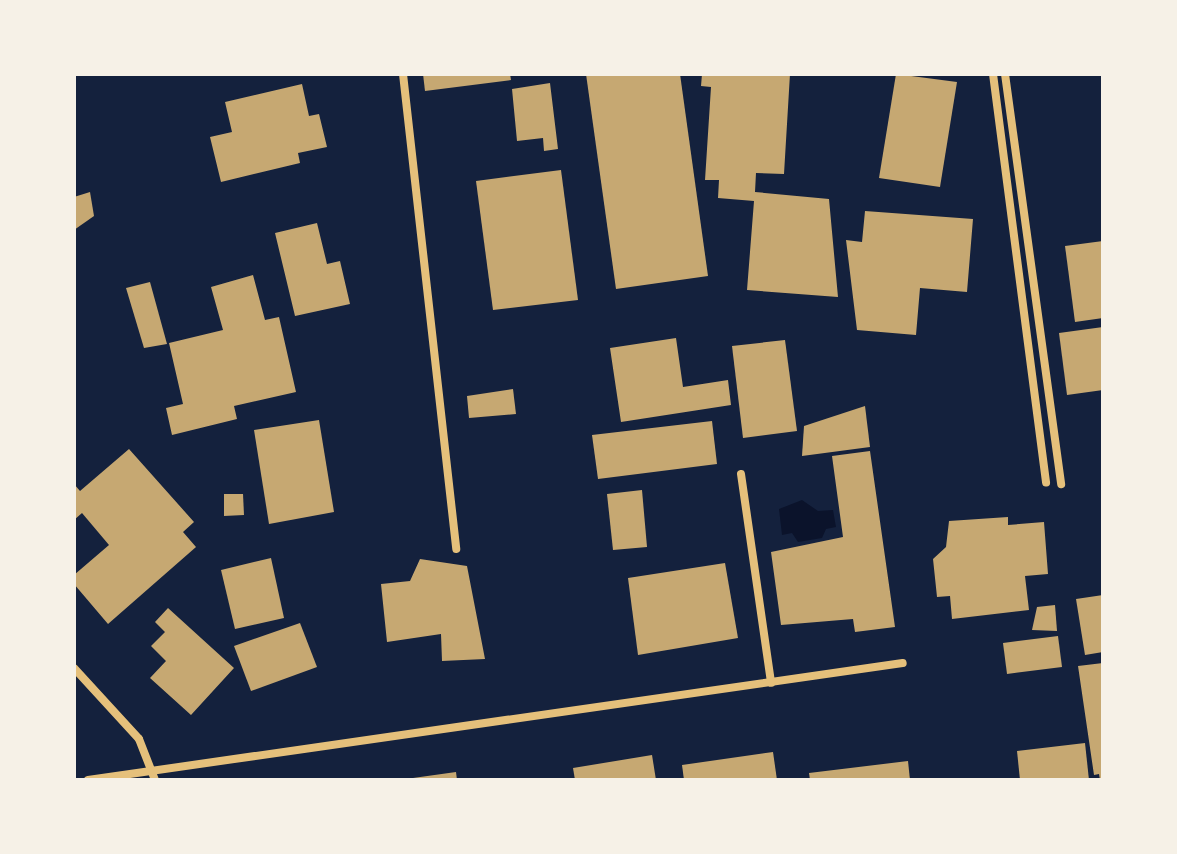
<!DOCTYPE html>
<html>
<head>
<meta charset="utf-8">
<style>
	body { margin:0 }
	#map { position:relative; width:1177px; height:854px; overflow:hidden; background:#14213d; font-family:"Golos Text",sans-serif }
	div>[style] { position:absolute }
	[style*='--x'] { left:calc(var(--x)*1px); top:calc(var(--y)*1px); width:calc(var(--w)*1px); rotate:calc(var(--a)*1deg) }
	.water>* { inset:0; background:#0b132b }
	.building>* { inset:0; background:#c6a872 }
	.minor>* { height:8px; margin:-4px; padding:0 4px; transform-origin:4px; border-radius:4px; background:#e5c07b }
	span { translate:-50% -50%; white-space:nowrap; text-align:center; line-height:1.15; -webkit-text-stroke:6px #f6f1e7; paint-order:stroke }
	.frame { position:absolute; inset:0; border:76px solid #f6f1e7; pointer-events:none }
</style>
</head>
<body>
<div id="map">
	<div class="water">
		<div style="clip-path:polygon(802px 500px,818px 511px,833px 510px,836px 527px,826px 529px,822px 538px,798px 542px,792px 533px,782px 535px,779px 509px)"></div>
	</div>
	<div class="building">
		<div style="clip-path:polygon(423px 74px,510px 74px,511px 80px,425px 91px)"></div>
		<div style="clip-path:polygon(586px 74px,680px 74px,708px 276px,616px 289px)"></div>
		<div style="clip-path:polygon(702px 74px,790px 74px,784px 174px,756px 173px,755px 192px,829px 199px,838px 297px,747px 290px,754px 201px,718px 198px,719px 180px,705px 180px,711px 87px,701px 86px)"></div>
		<div style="clip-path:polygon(896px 74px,957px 82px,940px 187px,879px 178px)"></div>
		<div style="clip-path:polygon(550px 83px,558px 149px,544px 151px,543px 138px,517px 141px,512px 89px)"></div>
		<div style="clip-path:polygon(302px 84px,309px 116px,319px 114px,327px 147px,298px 153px,300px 163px,221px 182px,210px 137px,232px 132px,225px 102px)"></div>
		<div style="clip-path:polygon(561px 170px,578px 300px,493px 310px,476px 181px)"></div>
		<div style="clip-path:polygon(90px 192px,94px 216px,74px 230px,74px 197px)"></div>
		<div style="clip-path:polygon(865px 211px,973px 219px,967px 292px,920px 288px,916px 335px,857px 330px,846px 240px,862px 242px)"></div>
		<div style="clip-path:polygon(317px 223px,327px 264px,340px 261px,350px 304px,295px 316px,275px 233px)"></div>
		<div style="clip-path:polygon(1103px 241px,1103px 318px,1075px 322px,1065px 246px)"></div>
		<div style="clip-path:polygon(253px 275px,265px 320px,279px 317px,296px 392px,234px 406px,237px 419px,172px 435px,166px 408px,183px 404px,169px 343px,223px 330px,211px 287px)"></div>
		<div style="clip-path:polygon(150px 282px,167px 344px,144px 348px,126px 288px)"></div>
		<div style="clip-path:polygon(1103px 327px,1103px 390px,1067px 395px,1059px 333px)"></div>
		<div style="clip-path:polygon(676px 338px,683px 387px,728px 380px,731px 405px,621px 422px,610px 348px)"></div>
		<div style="clip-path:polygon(785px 340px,797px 431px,743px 438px,732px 346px)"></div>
		<div style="clip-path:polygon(513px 389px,516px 414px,469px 418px,467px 396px)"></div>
		<div style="clip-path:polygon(865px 406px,870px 447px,802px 456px,804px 426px)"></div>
		<div style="clip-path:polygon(319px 420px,334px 512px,269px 524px,254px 430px)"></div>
		<div style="clip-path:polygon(712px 421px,717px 464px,598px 479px,592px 435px)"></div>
		<div style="clip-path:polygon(129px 449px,194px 522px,183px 532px,196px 547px,108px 624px,74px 584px,74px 575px,109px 545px,82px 513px,74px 520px,74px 484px,80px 491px)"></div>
		<div style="clip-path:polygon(870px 451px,895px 627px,855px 632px,853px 619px,781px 625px,771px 552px,843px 537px,832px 456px)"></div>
		<div style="clip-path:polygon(642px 490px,647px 547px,613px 550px,607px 494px)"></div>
		<div style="clip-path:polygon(224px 494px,243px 494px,244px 515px,224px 516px)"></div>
		<div style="clip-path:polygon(1008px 517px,1008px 525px,1044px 522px,1048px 574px,1025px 576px,1029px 610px,952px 619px,950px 596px,937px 597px,933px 559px,946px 547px,949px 521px)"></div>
		<div style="clip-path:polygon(271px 558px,284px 618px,235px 629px,221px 570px)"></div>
		<div style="clip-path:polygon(420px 559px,467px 566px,485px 659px,442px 661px,441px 634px,387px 642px,381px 584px,410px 581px)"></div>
		<div style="clip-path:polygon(725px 563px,738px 638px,638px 655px,628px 578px)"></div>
		<div style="clip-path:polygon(1103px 595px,1103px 652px,1085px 655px,1076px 599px)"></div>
		<div style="clip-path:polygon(1055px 605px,1057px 631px,1032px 630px,1037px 607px)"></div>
		<div style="clip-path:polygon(168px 608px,234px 668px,191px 715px,150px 678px,166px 661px,151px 646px,165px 632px,155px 622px)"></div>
		<div style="clip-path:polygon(300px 623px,317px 667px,251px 691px,234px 646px)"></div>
		<div style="clip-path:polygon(1058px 636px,1062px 667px,1007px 674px,1003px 643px)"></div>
		<div style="clip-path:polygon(1103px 663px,1103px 780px,1100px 780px,1099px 774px,1094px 775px,1078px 666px)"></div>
		<div style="clip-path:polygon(1085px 743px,1089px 780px,1020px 780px,1017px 751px)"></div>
		<div style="clip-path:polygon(773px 752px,777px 780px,684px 780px,682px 765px)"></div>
		<div style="clip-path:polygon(652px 755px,656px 780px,575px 780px,573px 768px)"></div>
		<div style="clip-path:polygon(908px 761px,910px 780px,810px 780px,809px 773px)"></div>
		<div style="clip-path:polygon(456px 772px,457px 780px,413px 780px,413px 778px)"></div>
	</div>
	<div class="minor">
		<div style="--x:403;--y:74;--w:478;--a:83.6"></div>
		<div style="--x:993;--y:74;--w:412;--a:82.6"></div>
		<div style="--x:1005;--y:74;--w:414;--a:82.2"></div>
		<div style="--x:741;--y:474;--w:211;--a:81.8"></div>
		<div style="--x:74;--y:668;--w:96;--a:47.5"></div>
		<div style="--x:139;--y:739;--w:44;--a:68.7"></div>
		<div style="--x:88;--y:780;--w:823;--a:-8.17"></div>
	</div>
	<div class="frame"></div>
</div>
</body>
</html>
